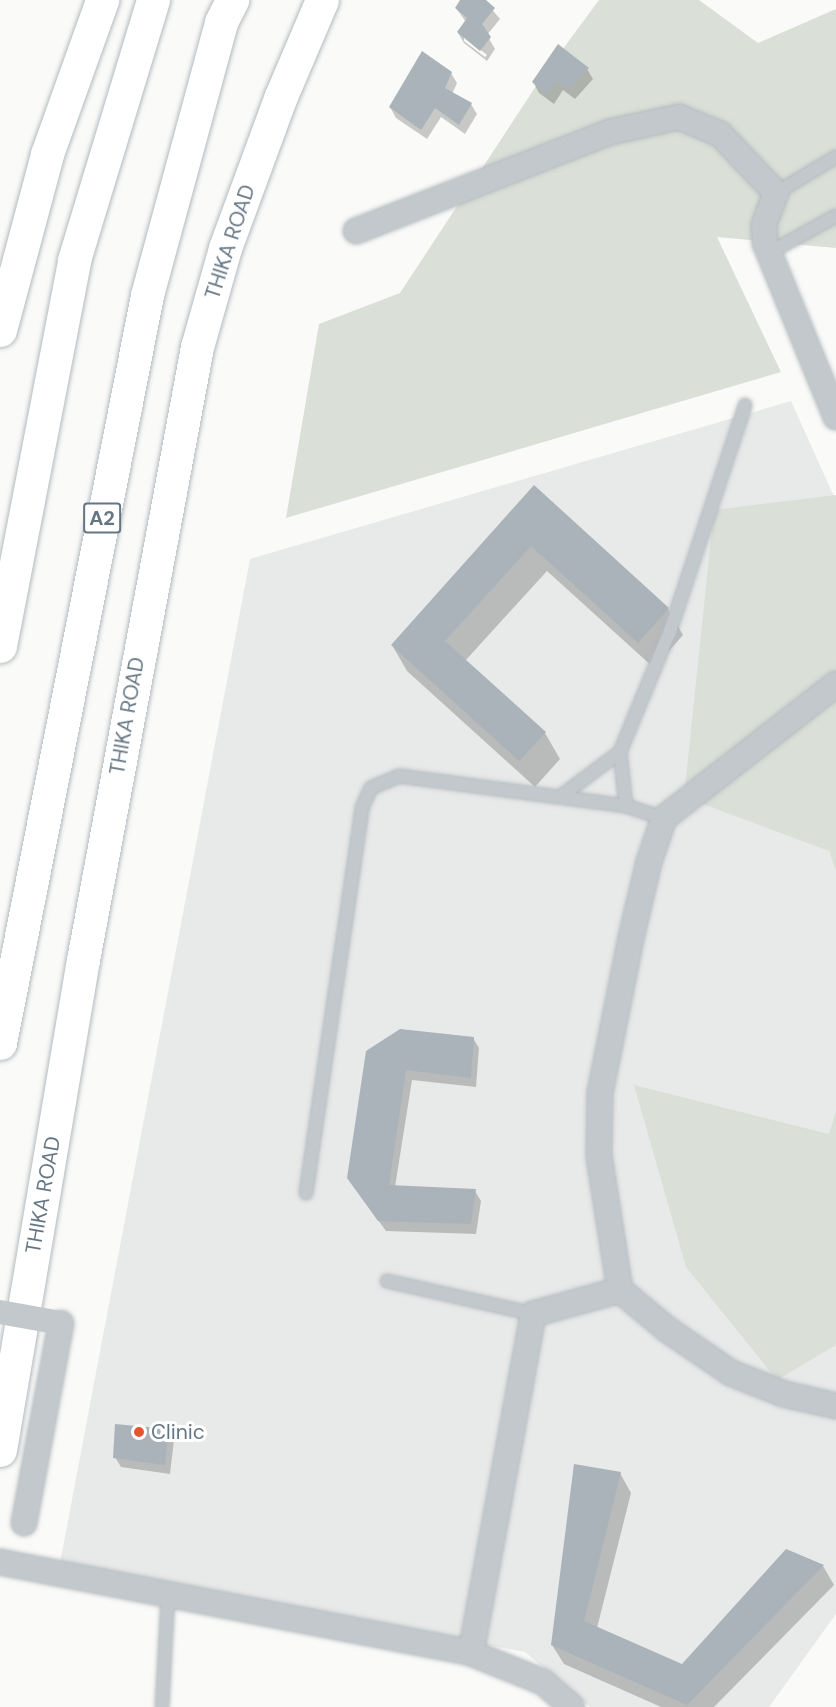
<!DOCTYPE html>
<html>
<head>
<meta charset="utf-8">
<style>
	body { margin:0 }
	#map { position:relative; width:836px; height:1707px; overflow:hidden; background:#fafaf8; font-family:"DM Sans",sans-serif }
	div>[style] { position:absolute }
	[style*='--x'] { left:calc(var(--x)*1px); top:calc(var(--y)*1px); width:calc(var(--w)*1px); rotate:calc(var(--a)*1deg) }
	.built>* { inset:0; background:#e8e9e9 }
	.green>* { inset:0; background:#dadfd7 }
	.shadow>* { inset:0; background:#0003 }
	.building>* { inset:0; background:#aab3b9 }
	.roads { filter:drop-shadow(0 0 2px #b3babf) drop-shadow(0 0 2px #b3babf) }
	.lane>* { height:12px; margin:-6px; padding:0 6px; transform-origin:6px; border-radius:6px; background:#c3c8cc }
	.street>* { height:24px; margin:-12px; padding:0 12px; transform-origin:12px; border-radius:12px; background:#c3c8cc }
	.secondary>* { height:33px; margin:-16.5px; padding:0 16.5px; transform-origin:16.5px; border-radius:16.5px; background:#fff }
	.highway>* { height:33px; margin:-16.5px; padding:0 16.5px; transform-origin:16.5px; border-radius:16.5px; background:#fff }
	.street-bridge>* { height:24px; margin:-12px; padding:0 12px; transform-origin:12px; border-radius:12px; background:#c3c8cc }
	.dots>* { width:16px; height:16px; translate:-50% -50%; box-sizing:border-box; border:3px solid #fff; border-radius:50% }
	span { translate:-50% -50%; white-space:nowrap; text-align:center; line-height:1.15; -webkit-text-stroke:6px #fff; paint-order:stroke }
	.shield-label span { padding:2px 4px; background:#fff; border:2px solid; border-radius:4px; -webkit-text-stroke-width:0 }
	.shield-label { font-size:20px; color:#657683; font-weight:700 }
	.street-label { font-size:21px; color:#657683 }
	.poi-label { font-size:21px; color:#657683 }
	.left { translate:0 -50%; text-align:left }
</style>
</head>
<body>
<div id="map">
	<div class="built">
		<div style="clip-path:polygon(791px 401px,836px 501px,836px 1614px,769px 1707px,590px 1707px,525px 1652px,60px 1563px,250px 559px)"></div>
	</div>
	<div class="green">
		<div style="clip-path:polygon(599px 0,699px 0,758px 43px,836px 9px,836px 248px,717px 237px,781px 372px,286px 518px,319px 324px,400px 293px,540px 80px)"></div>
		<div style="clip-path:polygon(836px 495px,836px 871px,829px 851px,684px 797px,714px 510px)"></div>
		<div style="clip-path:polygon(634px 1085px,829px 1134px,836px 1111px,836px 1345px,777px 1380px,686px 1267px)"></div>
	</div>
	<div class="shadow">
		<div style="clip-path:polygon(evenodd,462px 0,484px 0,500px 19px,487px 35px,495px 49px,487px 61px,464px 43px,458px 33px,466px 22px,456px 8px,462px 0,464px 37px,487px 55px,485px 57px,464px 41px,464px 37px)"></div>
		<div style="clip-path:polygon(587px 69px,593px 79px,575px 99px,563px 90px,554px 104px,539px 93px,533px 82px)"></div>
		<div style="clip-path:polygon(451px 73px,457px 83px,452px 94px,471px 104px,477px 114px,465px 134px,441px 117px,427px 139px,396px 118px,390px 107px)"></div>
		<div style="clip-path:polygon(534px 487px,668px 609px,683px 635px,654px 668px,547px 571px,465px 661px,545px 733px,560px 759px,535px 787px,407px 671px,392px 645px)"></div>
		<div style="clip-path:polygon(473px 1038px,479px 1048px,476px 1087px,412px 1080px,395px 1187px,475px 1191px,481px 1201px,476px 1234px,386px 1231px,355px 1188px,367px 1052px)"></div>
		<div style="clip-path:polygon(168px 1430px,174px 1440px,170px 1474px,121px 1467px,115px 1457px)"></div>
		<div style="clip-path:polygon(620px 1473px,631px 1493px,597px 1628px,682px 1666px,786px 1551px,823px 1566px,834px 1585px,714px 1707px,661px 1707px,564px 1664px,552px 1645px)"></div>
	</div>
	<div class="building">
		<div style="clip-path:polygon(460px 0,486px 0,495px 8px,482px 24px,491px 37px,480px 51px,457px 32px,467px 18px,455px 8px)"></div>
		<div style="clip-path:polygon(558px 44px,589px 68px,568px 89px,557px 81px,548px 95px,532px 82px)"></div>
		<div style="clip-path:polygon(422px 51px,452px 72px,445px 88px,472px 103px,459px 125px,435px 108px,421px 130px,389px 107px)"></div>
		<div style="clip-path:polygon(534px 485px,669px 608px,638px 643px,531px 546px,445px 641px,546px 732px,519px 761px,391px 645px)"></div>
		<div style="clip-path:polygon(400px 1029px,474px 1037px,471px 1078px,406px 1070px,389px 1185px,476px 1189px,471px 1224px,378px 1221px,347px 1178px,366px 1051px)"></div>
		<div style="clip-path:polygon(115px 1424px,169px 1429px,165px 1465px,113px 1458px)"></div>
		<div style="clip-path:polygon(574px 1464px,621px 1472px,584px 1621px,682px 1664px,786px 1549px,824px 1565px,687px 1705px,551px 1645px)"></div>
	</div>
	<div class="roads">
		<div class="lane">
			<div style="--x:776;--y:193;--w:70;--a:-31"></div>
			<div style="--x:769;--y:253;--w:77;--a:-28.9"></div>
			<div style="--x:620;--y:752;--w:54;--a:83.7"></div>
			<div style="--x:560;--y:797;--w:75;--a:-36.9"></div>
			<div style="--x:620;--y:752;--w:134;--a:-67.6"></div>
			<div style="--x:671;--y:628;--w:235;--a:-71.6"></div>
			<div style="--x:306;--y:1193;--w:389;--a:-81.7"></div>
			<div style="--x:362;--y:808;--w:22;--a:-66"></div>
			<div style="--x:371;--y:788;--w:30;--a:-23"></div>
			<div style="--x:399;--y:776;--w:229;--a:7.5"></div>
			<div style="--x:626;--y:806;--w:40;--a:18"></div>
			<div style="--x:387;--y:1281;--w:150;--a:12.7"></div>
			<div style="--x:162;--y:1707;--w:112;--a:-86.9"></div>
		</div>
		<div class="street">
			<div style="--x:356;--y:231;--w:273;--a:-21.3"></div>
			<div style="--x:610;--y:132;--w:71;--a:-12.3"></div>
			<div style="--x:679;--y:117;--w:44;--a:22.5"></div>
			<div style="--x:720;--y:134;--w:81;--a:46.5"></div>
			<div style="--x:776;--y:193;--w:34;--a:111"></div>
			<div style="--x:764;--y:225;--w:18;--a:87"></div>
			<div style="--x:765;--y:243;--w:188;--a:67.8"></div>
			<div style="--x:620;--y:1290;--w:62;--a:39.8"></div>
			<div style="--x:668;--y:1330;--w:76;--a:34.3"></div>
			<div style="--x:731;--y:1373;--w:57;--a:21.6"></div>
			<div style="--x:784;--y:1394;--w:53;--a:13"></div>
			<div style="--x:24;--y:1523;--w:203;--a:-79.5"></div>
			<div style="--x:0;--y:1562;--w:480;--a:10.9"></div>
			<div style="--x:471;--y:1653;--w:78;--a:21.9"></div>
			<div style="--x:543;--y:1682;--w:38;--a:41"></div>
			<div style="--x:471;--y:1653;--w:345;--a:-79.6"></div>
			<div style="--x:533;--y:1314;--w:90;--a:-15.4"></div>
			<div style="--x:620;--y:1290;--w:136;--a:-98.9"></div>
			<div style="--x:599;--y:1156;--w:63;--a:-89.1"></div>
			<div style="--x:600;--y:1093;--w:158;--a:-78.7"></div>
			<div style="--x:631;--y:938;--w:78;--a:-76.7"></div>
			<div style="--x:649;--y:862;--w:46;--a:-71.2"></div>
			<div style="--x:664;--y:818;--w:218;--a:-37.9"></div>
		</div>
		<div class="secondary">
			<div style="--x:0;--y:330;--w:182;--a:-75"></div>
			<div style="--x:47;--y:154;--w:164;--a:-70.3"></div>
			<div style="--x:0;--y:1450;--w:497;--a:-80.4"></div>
			<div style="--x:83;--y:960;--w:624;--a:-79.47"></div>
			<div style="--x:197;--y:347;--w:103;--a:-74.2"></div>
			<div style="--x:225;--y:248;--w:162;--a:-69.8"></div>
			<div style="--x:281;--y:96;--w:104;--a:-66.9"></div>
		</div>
		<div class="highway">
			<div style="--x:0;--y:646;--w:393;--a:-79.1"></div>
			<div style="--x:74;--y:260;--w:272;--a:-73.1"></div>
			<div style="--x:0;--y:1043;--w:762;--a:-78.88"></div>
			<div style="--x:147;--y:295;--w:283;--a:-74.8"></div>
			<div style="--x:221;--y:22;--w:25;--a:-63"></div>
		</div>
	</div>
	<div class="street-bridge">
		<div style="--x:0;--y:1312;--w:62;--a:10.2"></div>
	</div>
	<div class="dots">
		<div style="left:139px;top:1432px;background:#e4572e"></div>
	</div>
	<div class="shield-label">
		<span style="left:102px;top:518px">A2</span>
	</div>
	<div class="street-label">
		<span style="left:230px;top:242px;rotate:-72deg">THIKA ROAD</span>
		<span style="left:127px;top:716px;rotate:-80deg">THIKA ROAD</span>
		<span style="left:43px;top:1195px;rotate:-80deg">THIKA ROAD</span>
	</div>
	<div class="poi-label">
		<span class="left" style="left:151px;top:1432px">Clinic</span>
	</div>
</div>
</body>
</html>
